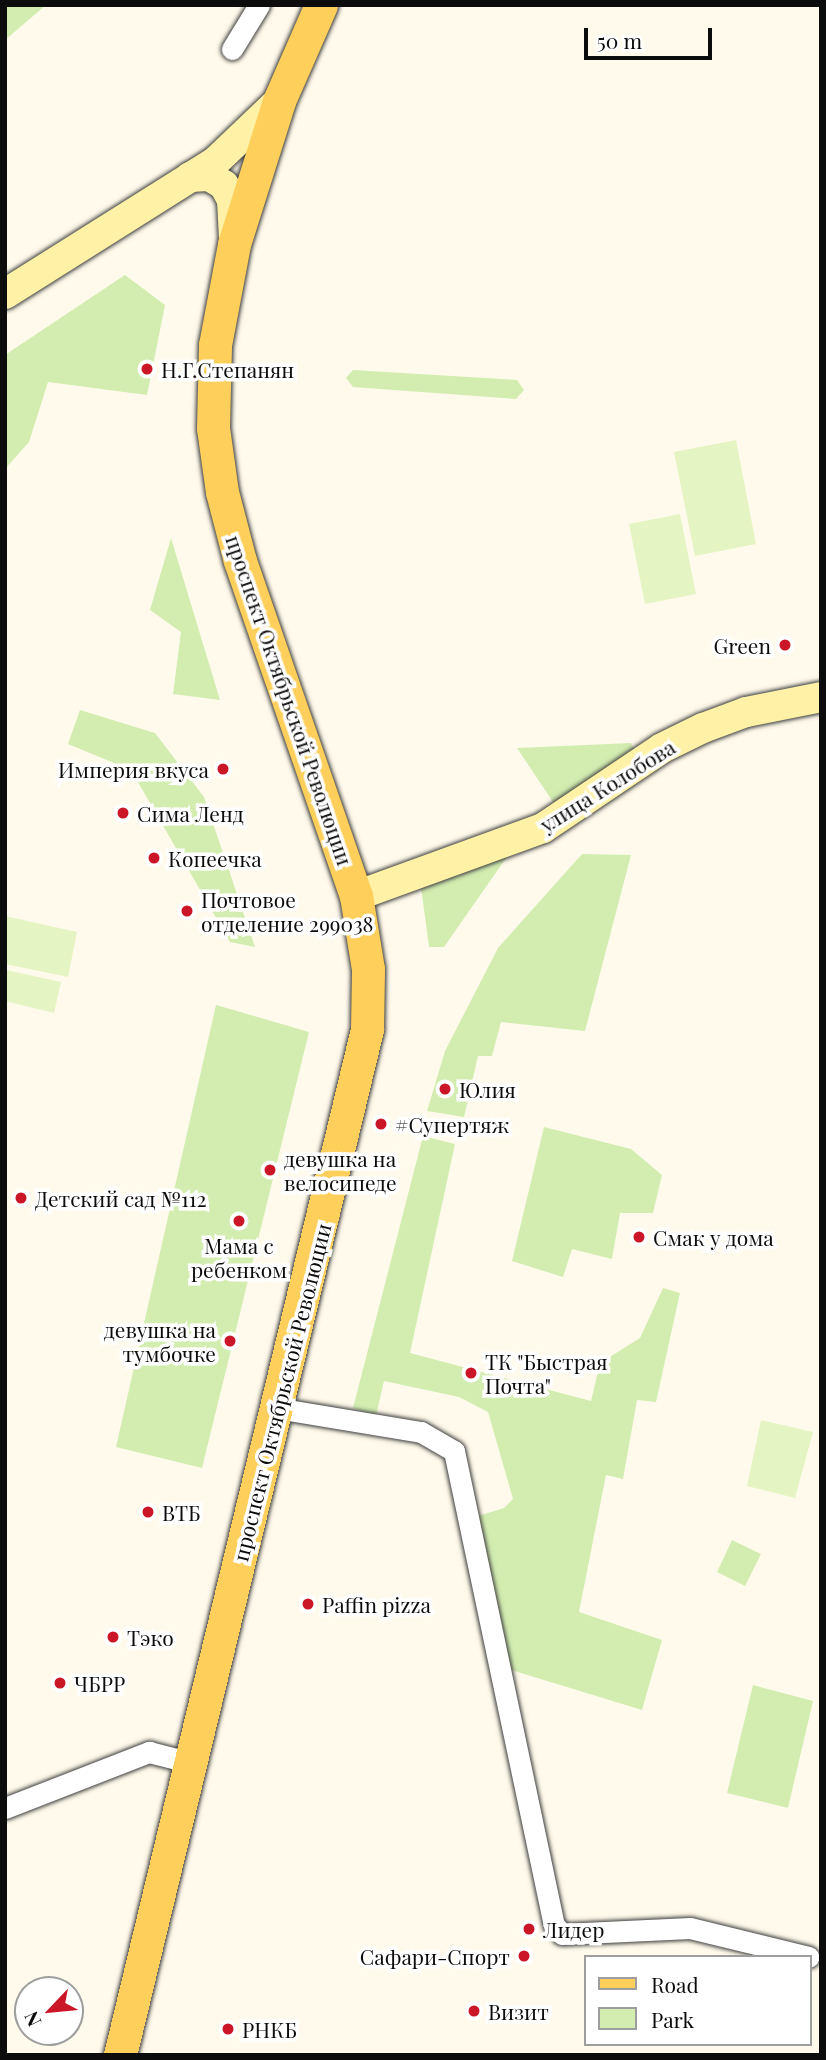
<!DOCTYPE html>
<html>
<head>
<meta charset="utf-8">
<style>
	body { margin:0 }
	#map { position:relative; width:826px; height:2060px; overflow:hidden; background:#fffaeb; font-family:"Playfair Display",serif }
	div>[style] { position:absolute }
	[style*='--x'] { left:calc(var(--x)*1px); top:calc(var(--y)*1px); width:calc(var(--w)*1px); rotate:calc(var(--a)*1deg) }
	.green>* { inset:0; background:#d3edb1 }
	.pitch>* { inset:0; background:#e5f4c3 }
	.roads { filter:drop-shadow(0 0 2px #3f3f3f) drop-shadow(0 0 2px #3f3f3f) }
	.street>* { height:21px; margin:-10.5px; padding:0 10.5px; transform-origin:10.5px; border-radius:10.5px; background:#fff }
	.secondary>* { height:30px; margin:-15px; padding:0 15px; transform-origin:15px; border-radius:15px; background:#fff1a6 }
	.primary>* { height:33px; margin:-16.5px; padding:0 16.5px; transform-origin:16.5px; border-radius:16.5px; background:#ffcf5b }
	.dots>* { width:19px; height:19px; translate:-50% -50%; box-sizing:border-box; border:4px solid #fff; border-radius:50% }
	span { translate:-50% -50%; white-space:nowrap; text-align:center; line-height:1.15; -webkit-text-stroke:7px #fff; paint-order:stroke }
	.poi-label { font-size:21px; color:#0c0c0c }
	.left { translate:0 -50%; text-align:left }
	.right { translate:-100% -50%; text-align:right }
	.street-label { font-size:21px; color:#0c0c0c }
	.frame { position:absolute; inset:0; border:7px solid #0c0c0c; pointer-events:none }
	.legend { position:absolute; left:584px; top:1955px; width:228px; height:91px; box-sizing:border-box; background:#fff; border:2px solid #9e9e9e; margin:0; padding:9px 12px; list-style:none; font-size:21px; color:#0c0c0c }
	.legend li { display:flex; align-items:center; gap:14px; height:35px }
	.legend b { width:35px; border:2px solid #9e9e9e }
	.north { position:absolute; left:14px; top:1976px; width:70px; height:70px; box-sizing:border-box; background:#fff; border:2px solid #9e9e9e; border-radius:50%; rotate:244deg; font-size:19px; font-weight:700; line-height:28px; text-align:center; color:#0c0c0c }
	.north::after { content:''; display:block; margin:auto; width:24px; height:32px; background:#ca1627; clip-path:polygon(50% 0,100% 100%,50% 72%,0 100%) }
	.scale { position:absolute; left:584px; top:28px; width:128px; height:32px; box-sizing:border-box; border:4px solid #0c0c0c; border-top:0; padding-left:9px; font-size:21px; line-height:24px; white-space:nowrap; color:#0c0c0c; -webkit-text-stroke:5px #fff; paint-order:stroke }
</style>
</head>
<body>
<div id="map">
	<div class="green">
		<div style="clip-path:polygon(5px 5px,46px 5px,5px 40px)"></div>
		<div style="clip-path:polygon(125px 275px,165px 305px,147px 395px,48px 382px,29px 442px,5px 469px,5px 355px)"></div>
		<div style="clip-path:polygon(353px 370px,517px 380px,524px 390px,516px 399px,353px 387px,346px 378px)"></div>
		<div style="clip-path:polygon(171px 538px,220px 700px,173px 694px,181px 632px,150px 610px)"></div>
		<div style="clip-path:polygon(80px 710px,155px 733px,204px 797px,255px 947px,230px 942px,131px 770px,68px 744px)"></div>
		<div style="clip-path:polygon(631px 743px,637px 755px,557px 808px,517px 748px)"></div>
		<div style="clip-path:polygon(511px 851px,444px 947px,429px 947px,421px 887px)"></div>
		<div style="clip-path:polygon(582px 854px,631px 855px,585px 1031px,501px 1022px,492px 1056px,478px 1056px,464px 1117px,427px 1111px,445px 1051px,498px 948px)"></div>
		<div style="clip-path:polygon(216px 1005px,309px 1032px,202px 1468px,116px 1447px)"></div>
		<div style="clip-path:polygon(544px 1127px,631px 1149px,662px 1175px,653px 1213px,620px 1213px,612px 1259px,572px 1249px,563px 1277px,512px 1261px)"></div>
		<div style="clip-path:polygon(423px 1136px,455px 1144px,410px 1353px,591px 1401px,600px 1363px,640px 1338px,663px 1288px,680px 1293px,656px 1402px,637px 1400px,623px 1479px,606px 1475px,579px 1612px,662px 1640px,642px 1710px,508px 1669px,475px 1517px,504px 1508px,513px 1499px,488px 1412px,459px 1397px,384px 1381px,376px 1416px,353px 1408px)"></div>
		<div style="clip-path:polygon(732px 1540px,761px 1554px,745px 1586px,717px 1572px)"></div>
		<div style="clip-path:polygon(753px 1685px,813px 1701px,788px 1808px,727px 1793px)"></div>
	</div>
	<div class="pitch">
		<div style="clip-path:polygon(736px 440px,756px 544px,695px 556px,674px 452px)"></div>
		<div style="clip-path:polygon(680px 514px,696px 594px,645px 604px,629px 524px)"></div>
		<div style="clip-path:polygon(5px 916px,77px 932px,68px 977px,5px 964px)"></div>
		<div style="clip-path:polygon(6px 970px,61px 982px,54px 1013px,5px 1001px)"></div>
		<div style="clip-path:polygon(761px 1420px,813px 1432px,795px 1498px,747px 1486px)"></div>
	</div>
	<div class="roads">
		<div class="street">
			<div style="--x:232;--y:49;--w:52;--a:-58.5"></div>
			<div style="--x:276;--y:1408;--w:147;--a:9.4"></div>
			<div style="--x:421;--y:1432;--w:38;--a:30"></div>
			<div style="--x:454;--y:1451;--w:484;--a:78.1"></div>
			<div style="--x:554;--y:1925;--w:12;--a:48"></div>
			<div style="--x:562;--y:1934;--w:128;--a:-2.7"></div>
			<div style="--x:690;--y:1928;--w:122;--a:13.7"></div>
			<div style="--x:5;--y:1808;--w:155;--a:-21.3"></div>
			<div style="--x:149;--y:1752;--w:44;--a:14.3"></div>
		</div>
		<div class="secondary">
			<div style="--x:190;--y:177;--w:19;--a:-3"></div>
			<div style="--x:209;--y:176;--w:17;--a:31"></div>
			<div style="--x:224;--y:185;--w:17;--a:62"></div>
			<div style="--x:232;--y:200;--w:37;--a:87"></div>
			<div style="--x:5;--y:294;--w:248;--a:-32.2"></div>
			<div style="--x:215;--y:162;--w:88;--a:-43.6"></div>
			<div style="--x:356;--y:896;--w:199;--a:-20"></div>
			<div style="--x:543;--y:828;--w:143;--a:-33.9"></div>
			<div style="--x:662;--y:748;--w:46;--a:-26"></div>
			<div style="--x:703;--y:728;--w:46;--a:-20.4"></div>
			<div style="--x:746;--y:712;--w:76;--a:-11.3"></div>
		</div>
		<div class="primary">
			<div style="--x:120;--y:2055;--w:1055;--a:-76.46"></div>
			<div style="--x:367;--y:1029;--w:60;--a:-89"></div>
			<div style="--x:368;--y:969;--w:74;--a:-99.3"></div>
			<div style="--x:356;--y:896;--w:355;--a:-109.1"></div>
			<div style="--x:240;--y:561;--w:71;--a:-104.6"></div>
			<div style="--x:222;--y:492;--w:65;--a:-98"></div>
			<div style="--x:213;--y:428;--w:83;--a:-88.6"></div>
			<div style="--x:215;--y:345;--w:103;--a:-79.3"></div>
			<div style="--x:234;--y:244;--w:150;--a:-72.5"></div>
			<div style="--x:279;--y:101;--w:105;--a:-66.4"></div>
		</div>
	</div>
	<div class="dots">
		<div style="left:147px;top:369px;background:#ca1627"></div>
		<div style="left:785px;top:645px;background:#ca1627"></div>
		<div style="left:223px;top:769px;background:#ca1627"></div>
		<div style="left:123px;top:813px;background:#ca1627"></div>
		<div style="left:154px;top:858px;background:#ca1627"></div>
		<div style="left:187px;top:911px;background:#ca1627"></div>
		<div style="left:445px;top:1089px;background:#ca1627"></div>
		<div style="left:381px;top:1124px;background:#ca1627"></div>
		<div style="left:270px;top:1170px;background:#ca1627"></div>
		<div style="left:21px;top:1198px;background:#ca1627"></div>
		<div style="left:239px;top:1221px;background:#ca1627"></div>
		<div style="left:639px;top:1237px;background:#ca1627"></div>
		<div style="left:230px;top:1341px;background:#ca1627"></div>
		<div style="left:471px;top:1373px;background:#ca1627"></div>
		<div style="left:148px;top:1512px;background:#ca1627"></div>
		<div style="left:308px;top:1604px;background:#ca1627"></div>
		<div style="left:113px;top:1637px;background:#ca1627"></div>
		<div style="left:60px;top:1683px;background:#ca1627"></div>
		<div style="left:529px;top:1929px;background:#ca1627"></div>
		<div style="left:524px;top:1956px;background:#ca1627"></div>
		<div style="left:474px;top:2011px;background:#ca1627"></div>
		<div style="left:228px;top:2029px;background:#ca1627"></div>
	</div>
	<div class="poi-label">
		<span class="left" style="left:161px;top:369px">Н.Г.Степанян</span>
		<span class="right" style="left:771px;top:645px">Green</span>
		<span class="right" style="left:209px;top:769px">Империя вкуса</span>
		<span class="left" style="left:137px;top:813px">Сима Ленд</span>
		<span class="left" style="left:168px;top:858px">Копеечка</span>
		<span class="left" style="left:201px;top:911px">Почтовое<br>отделение 299038</span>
		<span class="left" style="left:459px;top:1089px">Юлия</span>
		<span class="left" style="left:395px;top:1124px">#Супертяж</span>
		<span class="left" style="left:284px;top:1170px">девушка на<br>велосипеде</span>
		<span class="left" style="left:35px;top:1198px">Детский сад №112</span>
		<span class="left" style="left:653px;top:1237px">Смак у дома</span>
		<span style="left:239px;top:1257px">Мама с<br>ребенком</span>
		<span class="right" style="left:216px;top:1341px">девушка на<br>тумбочке</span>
		<span class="left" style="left:485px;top:1373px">ТК "Быстрая<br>Почта"</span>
		<span class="left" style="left:162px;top:1512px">ВТБ</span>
		<span class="left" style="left:322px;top:1604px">Paffin pizza</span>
		<span class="left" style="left:127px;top:1637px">Тэко</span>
		<span class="left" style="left:74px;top:1683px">ЧБРР</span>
		<span class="left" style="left:543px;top:1929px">Лидер</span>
		<span class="right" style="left:510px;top:1956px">Сафари-Спорт</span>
		<span class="left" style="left:488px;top:2011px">Визит</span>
		<span class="left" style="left:242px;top:2029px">РНКБ</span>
	</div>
	<div class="street-label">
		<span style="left:290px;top:700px;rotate:71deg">проспект Октябрьской Революции</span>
		<span style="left:607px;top:785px;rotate:-32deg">улица Колобова</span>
		<span style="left:281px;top:1392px;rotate:-76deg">проспект Октябрьской Революции</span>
	</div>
	<div class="frame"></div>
	<ul class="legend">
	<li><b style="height:9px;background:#ffcf5b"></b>Road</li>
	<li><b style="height:19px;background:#d3edb1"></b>Park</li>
	</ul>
	<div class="north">N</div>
	<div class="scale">50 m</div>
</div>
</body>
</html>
